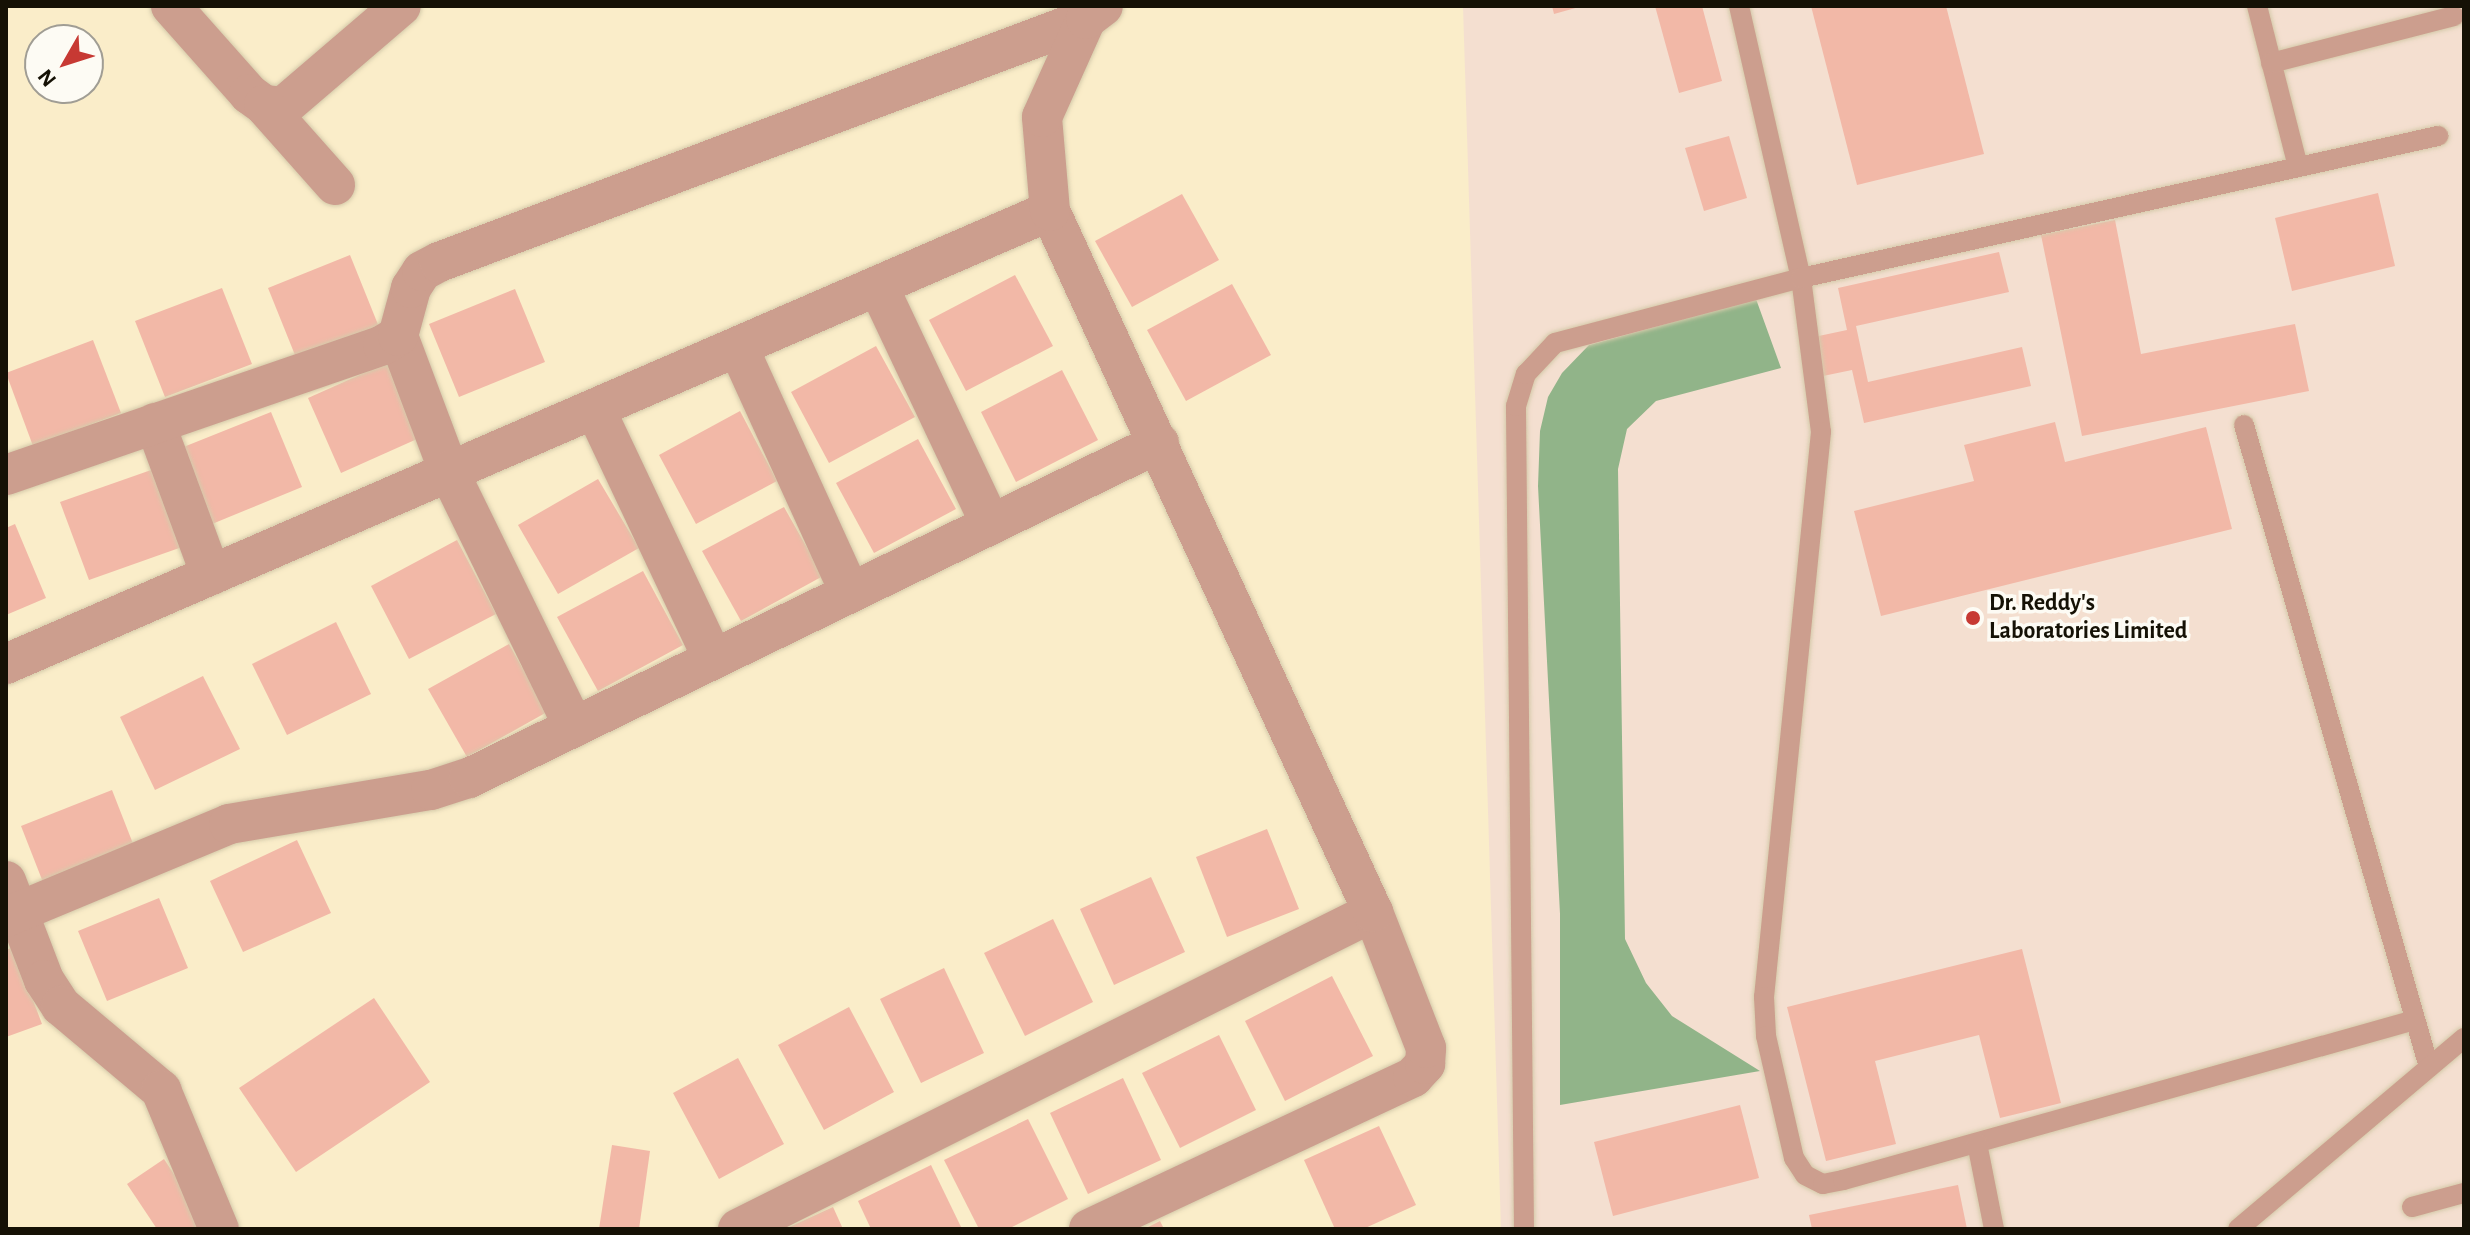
<!DOCTYPE html>
<html>
<head>
<meta charset="utf-8">
<style>
	body { margin:0 }
	#map { position:relative; width:2470px; height:1235px; overflow:hidden; background:#faedc9; font-family:"Alegreya Sans",sans-serif }
	div>[style] { position:absolute }
	[style*='--x'] { left:calc(var(--x)*1px); top:calc(var(--y)*1px); width:calc(var(--w)*1px); rotate:calc(var(--a)*1deg) }
	.industrial>* { inset:0; background:#f4dfd0 }
	.forest>* { inset:0; background:#91b489 }
	.building>* { inset:0; background:#f2b8a7 }
	.roads { filter:drop-shadow(0 0 2px #d5caaa) drop-shadow(0 0 2px #d5caaa) }
	.lane>* { height:20px; margin:-10px; padding:0 10px; transform-origin:10px; border-radius:10px; background:#cc9e8e }
	.street>* { height:40px; margin:-20px; padding:0 20px; transform-origin:20px; border-radius:20px; background:#cc9e8e }
	.dots>* { width:22px; height:22px; translate:-50% -50%; box-sizing:border-box; border:4px solid #fdfbf4; border-radius:50% }
	span { translate:-50% -50%; white-space:nowrap; text-align:center; line-height:1.15; -webkit-text-stroke:7px #fdfbf4; paint-order:stroke }
	.poi-label { font-size:24px; color:#151105; font-weight:700 }
	.left { translate:0 -50%; text-align:left }
	.frame { position:absolute; inset:0; border:8px solid #151105; pointer-events:none }
	.north { position:absolute; left:24px; top:24px; width:80px; height:80px; box-sizing:border-box; background:#fdfbf4; border:2px solid #a09d94; border-radius:50%; rotate:231deg; font-size:22px; font-weight:700; line-height:32px; text-align:center; color:#151105 }
	.north::after { content:''; display:block; margin:auto; width:28px; height:36px; background:#c73933; clip-path:polygon(50% 0,100% 100%,50% 72%,0 100%) }
</style>
</head>
<body>
<div id="map">
	<div class="industrial">
		<div style="clip-path:polygon(1463px 6px,2464px 6px,2464px 1229px,1501px 1229px)"></div>
	</div>
	<div class="forest">
		<div style="clip-path:polygon(1756px 299px,1781px 368px,1656px 401px,1627px 429px,1618px 469px,1625px 939px,1646px 983px,1672px 1016px,1760px 1071px,1560px 1105px,1560px 914px,1538px 486px,1540px 431px,1548px 397px,1562px 373px,1589px 345px)"></div>
	</div>
	<div class="building">
		<div style="clip-path:polygon(1552px 6px,1578px 6px,1579px 7px,1554px 14px)"></div>
		<div style="clip-path:polygon(1655px 6px,1702px 6px,1722px 81px,1679px 93px)"></div>
		<div style="clip-path:polygon(1811px 6px,1946px 6px,1984px 154px,1857px 185px)"></div>
		<div style="clip-path:polygon(1729px 136px,1747px 198px,1704px 211px,1685px 148px)"></div>
		<div style="clip-path:polygon(2378px 193px,2395px 266px,2292px 291px,2275px 218px)"></div>
		<div style="clip-path:polygon(1182px 194px,1219px 260px,1132px 307px,1095px 241px)"></div>
		<div style="clip-path:polygon(2115px 220px,2141px 354px,2295px 324px,2309px 391px,2082px 436px,2041px 235px)"></div>
		<div style="clip-path:polygon(1999px 252px,2009px 292px,1856px 326px,1868px 382px,2022px 347px,2031px 386px,1864px 423px,1852px 370px,1823px 376px,1814px 337px,1847px 330px,1838px 288px)"></div>
		<div style="clip-path:polygon(350px 255px,379px 327px,297px 360px,268px 288px)"></div>
		<div style="clip-path:polygon(1015px 275px,1053px 346px,966px 391px,929px 320px)"></div>
		<div style="clip-path:polygon(1232px 284px,1271px 355px,1186px 401px,1147px 330px)"></div>
		<div style="clip-path:polygon(222px 288px,252px 364px,165px 397px,135px 321px)"></div>
		<div style="clip-path:polygon(515px 289px,545px 362px,459px 397px,429px 324px)"></div>
		<div style="clip-path:polygon(93px 340px,121px 413px,33px 446px,6px 373px)"></div>
		<div style="clip-path:polygon(876px 346px,915px 417px,829px 463px,791px 392px)"></div>
		<div style="clip-path:polygon(393px 360px,426px 435px,341px 473px,308px 398px)"></div>
		<div style="clip-path:polygon(1062px 370px,1098px 440px,1016px 482px,981px 412px)"></div>
		<div style="clip-path:polygon(740px 411px,777px 481px,696px 524px,659px 455px)"></div>
		<div style="clip-path:polygon(271px 412px,302px 487px,212px 524px,181px 448px)"></div>
		<div style="clip-path:polygon(2055px 422px,2065px 462px,2206px 427px,2232px 529px,1881px 616px,1854px 511px,1974px 481px,1964px 445px)"></div>
		<div style="clip-path:polygon(918px 439px,956px 509px,874px 553px,836px 483px)"></div>
		<div style="clip-path:polygon(154px 469px,182px 547px,89px 580px,60px 502px)"></div>
		<div style="clip-path:polygon(598px 479px,639px 548px,558px 594px,518px 525px)"></div>
		<div style="clip-path:polygon(784px 507px,823px 576px,741px 621px,702px 551px)"></div>
		<div style="clip-path:polygon(15px 524px,46px 598px,6px 615px,6px 528px)"></div>
		<div style="clip-path:polygon(457px 540px,496px 614px,409px 659px,371px 586px)"></div>
		<div style="clip-path:polygon(643px 571px,683px 645px,598px 691px,557px 617px)"></div>
		<div style="clip-path:polygon(336px 622px,371px 694px,287px 735px,252px 664px)"></div>
		<div style="clip-path:polygon(509px 644px,547px 712px,467px 757px,428px 689px)"></div>
		<div style="clip-path:polygon(203px 676px,240px 749px,155px 790px,120px 717px)"></div>
		<div style="clip-path:polygon(112px 790px,139px 859px,48px 895px,21px 826px)"></div>
		<div style="clip-path:polygon(1267px 829px,1299px 909px,1227px 937px,1196px 857px)"></div>
		<div style="clip-path:polygon(297px 840px,331px 913px,243px 952px,210px 881px)"></div>
		<div style="clip-path:polygon(1151px 877px,1185px 952px,1114px 985px,1080px 909px)"></div>
		<div style="clip-path:polygon(159px 898px,188px 968px,107px 1001px,78px 931px)"></div>
		<div style="clip-path:polygon(1053px 919px,1093px 1002px,1025px 1036px,984px 953px)"></div>
		<div style="clip-path:polygon(13px 947px,42px 1024px,6px 1037px,6px 950px)"></div>
		<div style="clip-path:polygon(2022px 949px,2061px 1103px,2000px 1118px,1979px 1035px,1875px 1061px,1896px 1144px,1826px 1161px,1787px 1007px)"></div>
		<div style="clip-path:polygon(944px 968px,984px 1053px,921px 1083px,880px 999px)"></div>
		<div style="clip-path:polygon(1332px 976px,1373px 1056px,1285px 1101px,1245px 1021px)"></div>
		<div style="clip-path:polygon(374px 998px,430px 1082px,296px 1172px,239px 1088px)"></div>
		<div style="clip-path:polygon(849px 1007px,894px 1092px,824px 1130px,778px 1045px)"></div>
		<div style="clip-path:polygon(1219px 1035px,1256px 1110px,1180px 1148px,1142px 1073px)"></div>
		<div style="clip-path:polygon(738px 1058px,784px 1144px,719px 1179px,673px 1093px)"></div>
		<div style="clip-path:polygon(1123px 1078px,1161px 1160px,1088px 1194px,1050px 1113px)"></div>
		<div style="clip-path:polygon(1740px 1105px,1759px 1178px,1613px 1216px,1594px 1142px)"></div>
		<div style="clip-path:polygon(1028px 1119px,1068px 1199px,1008px 1229px,979px 1229px,944px 1160px)"></div>
		<div style="clip-path:polygon(1379px 1126px,1416px 1205px,1363px 1229px,1335px 1229px,1304px 1160px)"></div>
		<div style="clip-path:polygon(612px 1145px,650px 1151px,639px 1229px,599px 1229px)"></div>
		<div style="clip-path:polygon(164px 1159px,210px 1229px,157px 1229px,127px 1184px)"></div>
		<div style="clip-path:polygon(931px 1165px,962px 1229px,871px 1229px,858px 1201px)"></div>
		<div style="clip-path:polygon(1958px 1185px,1967px 1229px,1812px 1229px,1809px 1215px)"></div>
		<div style="clip-path:polygon(833px 1207px,843px 1229px,785px 1229px)"></div>
		<div style="clip-path:polygon(1160px 1221px,1164px 1229px,1144px 1229px)"></div>
	</div>
	<div class="roads">
		<div class="lane">
			<div style="--x:1739;--y:6;--w:279;--a:77.2"></div>
			<div style="--x:1801;--y:278;--w:155;--a:82.6"></div>
			<div style="--x:1821;--y:432;--w:568;--a:95.76"></div>
			<div style="--x:1764;--y:997;--w:39;--a:87"></div>
			<div style="--x:1766;--y:1036;--w:125;--a:77.1"></div>
			<div style="--x:1794;--y:1158;--w:20;--a:57"></div>
			<div style="--x:1805;--y:1175;--w:20;--a:27"></div>
			<div style="--x:1823;--y:1184;--w:20;--a:-11"></div>
			<div style="--x:1843;--y:1180;--w:594;--a:-15.63"></div>
			<div style="--x:2257;--y:6;--w:166;--a:75.7"></div>
			<div style="--x:2271;--y:63;--w:189;--a:-14.4"></div>
			<div style="--x:2244;--y:425;--w:668;--a:73.93"></div>
			<div style="--x:1977;--y:1143;--w:88;--a:78.8"></div>
			<div style="--x:2412;--y:1207;--w:54;--a:-15.1"></div>
			<div style="--x:1524;--y:1229;--w:823;--a:-90.56"></div>
			<div style="--x:1516;--y:406;--w:34;--a:-73"></div>
			<div style="--x:1526;--y:374;--w:42;--a:-46.9"></div>
			<div style="--x:1555;--y:343;--w:254;--a:-14.8"></div>
			<div style="--x:1801;--y:278;--w:653;--a:-12.57"></div>
			<div style="--x:2238;--y:1229;--w:296;--a:-40.2"></div>
		</div>
		<div class="street">
			<div style="--x:171;--y:6;--w:118;--a:48.4"></div>
			<div style="--x:249;--y:94;--w:19;--a:36"></div>
			<div style="--x:264;--y:105;--w:19;--a:6"></div>
			<div style="--x:283;--y:107;--w:155;--a:-40.6"></div>
			<div style="--x:264;--y:105;--w:107;--a:48.4"></div>
			<div style="--x:878;--y:286;--w:264;--a:64.7"></div>
			<div style="--x:398;--y:336;--w:145;--a:69.4"></div>
			<div style="--x:449;--y:472;--w:284;--a:63.9"></div>
			<div style="--x:738;--y:347;--w:270;--a:65.5"></div>
			<div style="--x:595;--y:409;--w:276;--a:64.7"></div>
			<div style="--x:155;--y:423;--w:162;--a:69.8"></div>
			<div style="--x:6;--y:475;--w:399;--a:-19"></div>
			<div style="--x:383;--y:345;--w:17;--a:-31"></div>
			<div style="--x:398;--y:336;--w:50;--a:-74.8"></div>
			<div style="--x:411;--y:288;--w:20;--a:-57"></div>
			<div style="--x:422;--y:271;--w:19;--a:-28"></div>
			<div style="--x:439;--y:262;--w:691;--a:-20.59"></div>
			<div style="--x:6;--y:664;--w:1138;--a:-23.46"></div>
			<div style="--x:6;--y:881;--w:106;--a:69"></div>
			<div style="--x:44;--y:980;--w:31;--a:57"></div>
			<div style="--x:61;--y:1006;--w:131;--a:40"></div>
			<div style="--x:161;--y:1090;--w:151;--a:67.4"></div>
			<div style="--x:6;--y:917;--w:242;--a:-22.6"></div>
			<div style="--x:229;--y:824;--w:205;--a:-9.6"></div>
			<div style="--x:431;--y:790;--w:40;--a:-18"></div>
			<div style="--x:469;--y:778;--w:767;--a:-25.9"></div>
			<div style="--x:738;--y:1229;--w:710;--a:-26.53"></div>
			<div style="--x:1089;--y:1229;--w:358;--a:-25.1"></div>
			<div style="--x:1413;--y:1077;--w:18;--a:-47"></div>
			<div style="--x:1425;--y:1064;--w:16;--a:-86"></div>
			<div style="--x:1426;--y:1048;--w:146;--a:-111.3"></div>
			<div style="--x:1373;--y:912;--w:772;--a:-114.74"></div>
			<div style="--x:1050;--y:211;--w:94;--a:-94.9"></div>
			<div style="--x:1042;--y:117;--w:107;--a:-65.8"></div>
			<div style="--x:1086;--y:19;--w:21;--a:-37"></div>
		</div>
	</div>
	<div class="dots">
		<div style="left:1973px;top:618px;background:#c73933"></div>
	</div>
	<div class="poi-label">
		<span class="left" style="left:1989px;top:618px">Dr. Reddy's<br>Laboratories Limited</span>
	</div>
	<div class="frame"></div>
	<div class="north">N</div>
</div>
</body>
</html>
